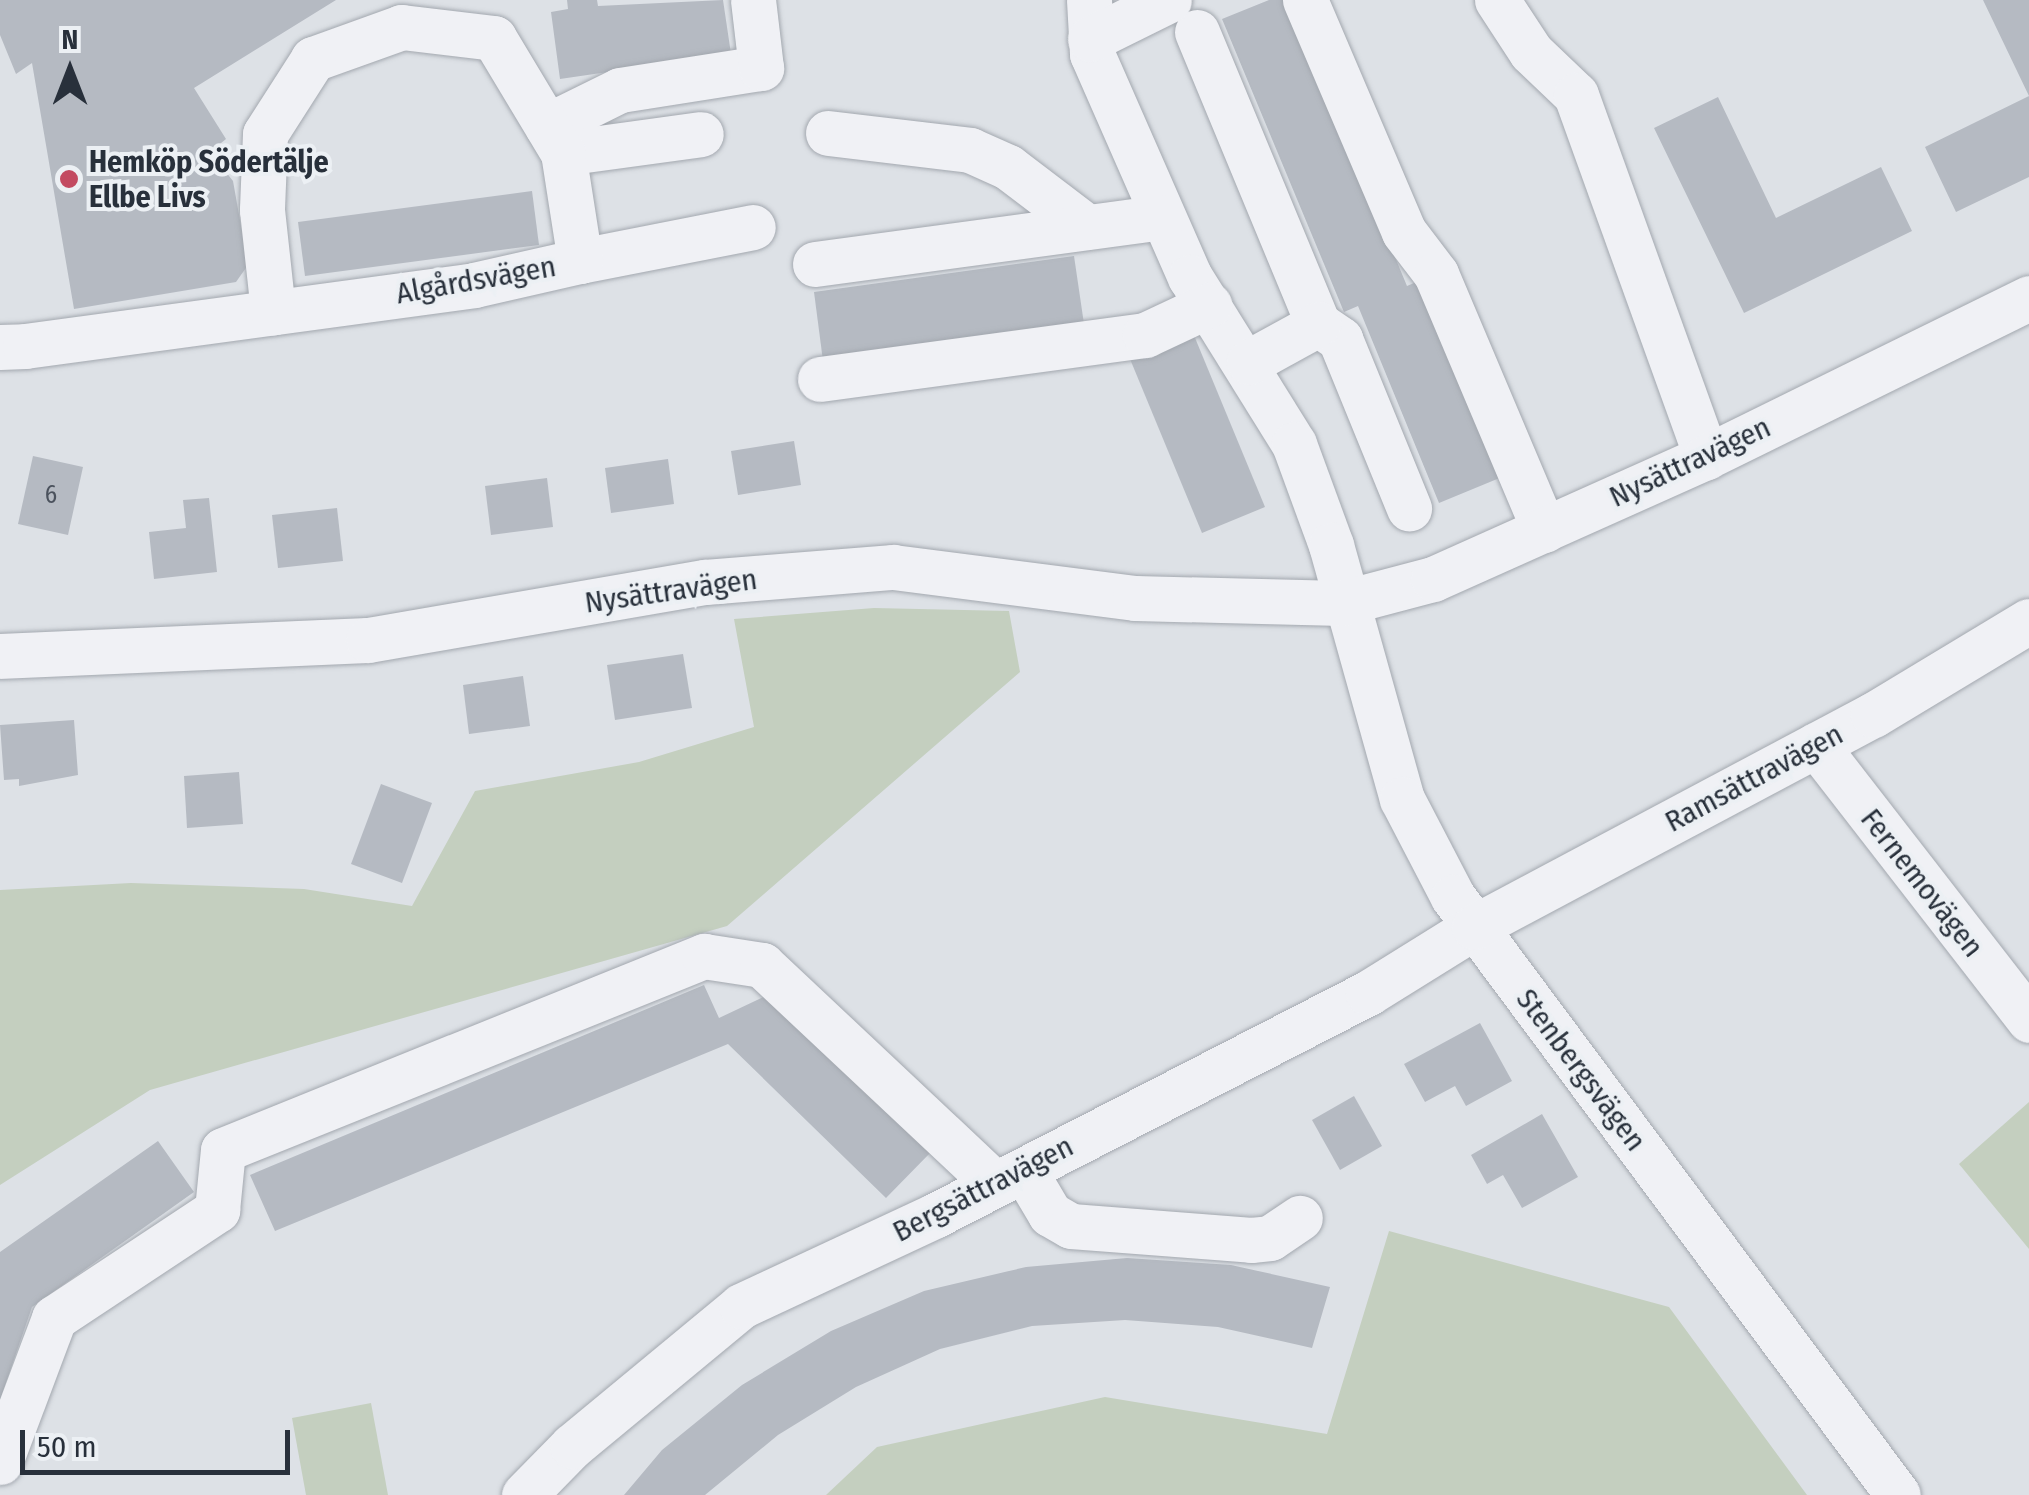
<!DOCTYPE html>
<html>
<head>
<meta charset="utf-8">
<style>
	body { margin:0 }
	#map { position:relative; width:2029px; height:1495px; overflow:hidden; background:#dde1e6; font-family:"Fira Sans Condensed",sans-serif }
	div>[style] { position:absolute }
	[style*='--x'] { left:calc(var(--x)*1px); top:calc(var(--y)*1px); width:calc(var(--w)*1px); rotate:calc(var(--a)*1deg) }
	.green>* { inset:0; background:#c4cfbf }
	.building>* { inset:0; background:#b5bac2 }
	.roads { filter:drop-shadow(0 0 2px #a3a8af) drop-shadow(0 0 2px #a3a8af) }
	.minor>* { height:45px; margin:-22.5px; padding:0 22.5px; transform-origin:22.5px; border-radius:22.5px; background:#f0f1f5 }
	.dots>* { width:28px; height:28px; translate:-50% -50%; box-sizing:border-box; border:5px solid #ecf0f4; border-radius:50% }
	span { translate:-50% -50%; white-space:nowrap; text-align:center; line-height:1.15; -webkit-text-stroke:8px #ecf0f4; paint-order:stroke }
	.number-label { font-size:25px; color:#4b525d }
	.number-label span { -webkit-text-stroke-width:0 }
	.poi-label { font-size:30px; color:#28303b; font-weight:700 }
	.left { translate:0 -50%; text-align:left }
	.street-label { font-size:30px; color:#28303b }
	.north { position:absolute; left:20px; top:20px; width:100px; height:100px; -webkit-text-stroke:8px #ecf0f4; paint-order:stroke; rotate:0deg; font-size:28px; font-weight:700; line-height:40px; text-align:center; color:#28303b }
	.north::after { content:''; display:block; margin:auto; width:35px; height:45px; background:#28303b; clip-path:polygon(50% 0,100% 100%,50% 72%,0 100%) }
	.scale { position:absolute; left:20px; top:1430px; width:270px; height:45px; box-sizing:border-box; border:5px solid #28303b; border-top:0; padding-left:12px; font-size:30px; line-height:35px; white-space:nowrap; color:#28303b; -webkit-text-stroke:8px #ecf0f4; paint-order:stroke }
</style>
</head>
<body>
<div id="map">
	<div class="green">
		<div style="clip-path:polygon(874px 608px,1009px 611px,1020px 672px,727px 926px,150px 1090px,0 1185px,0 890px,131px 883px,304px 889px,412px 906px,475px 791px,639px 762px,754px 727px,734px 619px)"></div>
		<div style="clip-path:polygon(2029px 1102px,2029px 1249px,1959px 1164px)"></div>
		<div style="clip-path:polygon(1389px 1231px,1669px 1307px,1807px 1495px,826px 1495px,877px 1447px,1105px 1397px,1327px 1434px)"></div>
		<div style="clip-path:polygon(371px 1403px,388px 1495px,306px 1495px,292px 1418px)"></div>
	</div>
	<div class="building">
		<div style="clip-path:polygon(0 0,336px 0,194px 88px,226px 139px,210px 152px,233px 181px,248px 265px,236px 282px,74px 309px,32px 63px,16px 74px,0 35px)"></div>
		<div style="clip-path:polygon(567px 0,597px 0,598px 6px,723px 0,731px 54px,560px 79px,551px 12px,568px 9px)"></div>
		<div style="clip-path:polygon(1269px 0,1288px 0,1407px 286px,1421px 280px,1502px 477px,1439px 503px,1358px 306px,1344px 312px,1222px 19px)"></div>
		<div style="clip-path:polygon(1983px 0,2029px 0,2029px 177px,1956px 212px,1925px 147px,2029px 96px)"></div>
		<div style="clip-path:polygon(1718px 97px,1776px 218px,1881px 167px,1912px 231px,1744px 313px,1654px 128px)"></div>
		<div style="clip-path:polygon(532px 191px,539px 245px,305px 276px,298px 222px)"></div>
		<div style="clip-path:polygon(1074px 256px,1084px 324px,823px 361px,814px 292px)"></div>
		<div style="clip-path:polygon(1193px 333px,1265px 507px,1202px 533px,1130px 359px)"></div>
		<div style="clip-path:polygon(794px 441px,801px 485px,738px 495px,731px 451px)"></div>
		<div style="clip-path:polygon(33px 456px,83px 467px,68px 535px,18px 524px)"></div>
		<div style="clip-path:polygon(668px 459px,674px 504px,611px 513px,605px 468px)"></div>
		<div style="clip-path:polygon(547px 478px,553px 527px,491px 535px,485px 486px)"></div>
		<div style="clip-path:polygon(209px 498px,217px 572px,154px 579px,149px 532px,186px 528px,183px 500px)"></div>
		<div style="clip-path:polygon(337px 508px,343px 561px,278px 568px,272px 515px)"></div>
		<div style="clip-path:polygon(683px 654px,692px 708px,615px 720px,607px 665px)"></div>
		<div style="clip-path:polygon(523px 676px,530px 726px,469px 734px,463px 685px)"></div>
		<div style="clip-path:polygon(74px 720px,78px 775px,19px 786px,19px 779px,4px 780px,0 725px)"></div>
		<div style="clip-path:polygon(239px 772px,243px 824px,187px 828px,184px 776px)"></div>
		<div style="clip-path:polygon(381px 784px,432px 803px,402px 883px,351px 864px)"></div>
		<div style="clip-path:polygon(704px 985px,719px 1018px,770px 994px,931px 1152px,886px 1198px,728px 1044px,275px 1231px,250px 1175px)"></div>
		<div style="clip-path:polygon(1480px 1023px,1512px 1081px,1466px 1106px,1455px 1086px,1425px 1102px,1404px 1064px)"></div>
		<div style="clip-path:polygon(1354px 1096px,1382px 1146px,1340px 1170px,1312px 1120px)"></div>
		<div style="clip-path:polygon(1542px 1114px,1578px 1177px,1522px 1208px,1503px 1175px,1487px 1184px,1471px 1155px)"></div>
		<div style="clip-path:polygon(158px 1141px,194px 1192px,32px 1307px,0 1400px,0 1252px)"></div>
		<div style="clip-path:polygon(1127px 1258px,1231px 1265px,1330px 1287px,1312px 1348px,1218px 1327px,1125px 1320px,1032px 1326px,940px 1349px,856px 1387px,778px 1435px,705px 1495px,624px 1495px,662px 1450px,742px 1385px,831px 1331px,924px 1291px,1026px 1267px)"></div>
	</div>
	<div class="roads">
		<div class="minor">
			<div style="--x:1089;--y:0;--w:54;--a:86.8"></div>
			<div style="--x:1092;--y:54;--w:244;--a:66.3"></div>
			<div style="--x:1190;--y:277;--w:197;--a:58.1"></div>
			<div style="--x:1294;--y:444;--w:108;--a:69.9"></div>
			<div style="--x:1331;--y:545;--w:264;--a:74.4"></div>
			<div style="--x:1402;--y:799;--w:110;--a:62.5"></div>
			<div style="--x:1453;--y:897;--w:745;--a:53.35"></div>
			<div style="--x:1305;--y:0;--w:252;--a:66.9"></div>
			<div style="--x:1404;--y:232;--w:53;--a:52.7"></div>
			<div style="--x:1436;--y:274;--w:278;--a:67.1"></div>
			<div style="--x:1497;--y:0;--w:62;--a:56.8"></div>
			<div style="--x:1531;--y:52;--w:62;--a:43.7"></div>
			<div style="--x:1576;--y:95;--w:385;--a:70.2"></div>
			<div style="--x:1197;--y:32;--w:316;--a:67.5"></div>
			<div style="--x:1318;--y:324;--w:27;--a:34"></div>
			<div style="--x:1340;--y:339;--w:183;--a:67.8"></div>
			<div style="--x:1090;--y:39;--w:88;--a:-26.3"></div>
			<div style="--x:547;--y:126;--w:81;--a:-26.3"></div>
			<div style="--x:620;--y:90;--w:143;--a:-8.9"></div>
			<div style="--x:761;--y:68;--w:68;--a:-96.7"></div>
			<div style="--x:828;--y:133;--w:143;--a:6.8"></div>
			<div style="--x:970;--y:150;--w:42;--a:24.1"></div>
			<div style="--x:1008;--y:167;--w:99;--a:37.2"></div>
			<div style="--x:563;--y:153;--w:139;--a:-7.8"></div>
			<div style="--x:580;--y:261;--w:176;--a:-11.1"></div>
			<div style="--x:815;--y:264;--w:351;--a:-7.7"></div>
			<div style="--x:0;--y:347;--w:25;--a:-2"></div>
			<div style="--x:25;--y:346;--w:453;--a:-7.7"></div>
			<div style="--x:474;--y:285;--w:109;--a:-12.8"></div>
			<div style="--x:580;--y:261;--w:109;--a:-98.9"></div>
			<div style="--x:563;--y:153;--w:134;--a:-121"></div>
			<div style="--x:494;--y:38;--w:93;--a:-173.2"></div>
			<div style="--x:402;--y:27;--w:95;--a:160.2"></div>
			<div style="--x:313;--y:59;--w:89;--a:122.6"></div>
			<div style="--x:265;--y:134;--w:76;--a:92.3"></div>
			<div style="--x:262;--y:210;--w:103;--a:83.8"></div>
			<div style="--x:1249;--y:362;--w:79;--a:-28.8"></div>
			<div style="--x:820;--y:379;--w:328;--a:-7.7"></div>
			<div style="--x:1145;--y:335;--w:71;--a:-25.1"></div>
			<div style="--x:0;--y:656;--w:368;--a:-2.5"></div>
			<div style="--x:368;--y:640;--w:342;--a:-9.8"></div>
			<div style="--x:705;--y:582;--w:189;--a:-4.6"></div>
			<div style="--x:893;--y:567;--w:244;--a:7.3"></div>
			<div style="--x:1135;--y:598;--w:207;--a:1.4"></div>
			<div style="--x:1342;--y:603;--w:94;--a:-14.8"></div>
			<div style="--x:1433;--y:579;--w:299;--a:-24.1"></div>
			<div style="--x:1706;--y:457;--w:360;--a:-26.2"></div>
			<div style="--x:1816;--y:745;--w:348;--a:52.2"></div>
			<div style="--x:1024;--y:1170;--w:51;--a:59.4"></div>
			<div style="--x:1050;--y:1214;--w:24;--a:30"></div>
			<div style="--x:1071;--y:1226;--w:181;--a:4.4"></div>
			<div style="--x:1251;--y:1240;--w:19;--a:-6"></div>
			<div style="--x:1270;--y:1238;--w:36;--a:-34"></div>
			<div style="--x:0;--y:1462;--w:154;--a:-69.4"></div>
			<div style="--x:54;--y:1318;--w:196;--a:-33.5"></div>
			<div style="--x:217;--y:1210;--w:60;--a:-84.3"></div>
			<div style="--x:223;--y:1150;--w:519;--a:-21.97"></div>
			<div style="--x:704;--y:956;--w:59;--a:8.8"></div>
			<div style="--x:762;--y:965;--w:320;--a:43.2"></div>
			<div style="--x:524;--y:1495;--w:69;--a:-45.6"></div>
			<div style="--x:572;--y:1446;--w:219;--a:-39.6"></div>
			<div style="--x:741;--y:1306;--w:215;--a:-25"></div>
			<div style="--x:936;--y:1215;--w:486;--a:-27.2"></div>
			<div style="--x:1368;--y:993;--w:125;--a:-31.9"></div>
			<div style="--x:1474;--y:927;--w:452;--a:-28"></div>
			<div style="--x:1873;--y:715;--w:182;--a:-31.1"></div>
		</div>
	</div>
	<div class="dots">
		<div style="left:69px;top:179px;background:#c34a61"></div>
	</div>
	<div class="number-label">
		<span style="left:51px;top:495px">6</span>
	</div>
	<div class="poi-label">
		<span class="left" style="left:89px;top:179px">Hemköp Södertälje<br>Ellbe Livs</span>
	</div>
	<div class="street-label">
		<span style="left:476px;top:280px;rotate:-10deg">Algårdsvägen</span>
		<span style="left:1690px;top:462px;rotate:-25deg">Nysättravägen</span>
		<span style="left:671px;top:591px;rotate:-8deg">Nysättravägen</span>
		<span style="left:1754px;top:778px;rotate:-28deg">Ramsättravägen</span>
		<span style="left:1922px;top:883px;rotate:52deg">Fernemovägen</span>
		<span style="left:1581px;top:1070px;rotate:53deg">Stenbergsvägen</span>
		<span style="left:983px;top:1189px;rotate:-27deg">Bergsättravägen</span>
	</div>
	<div class="north">N</div>
	<div class="scale">50 m</div>
</div>
</body>
</html>
